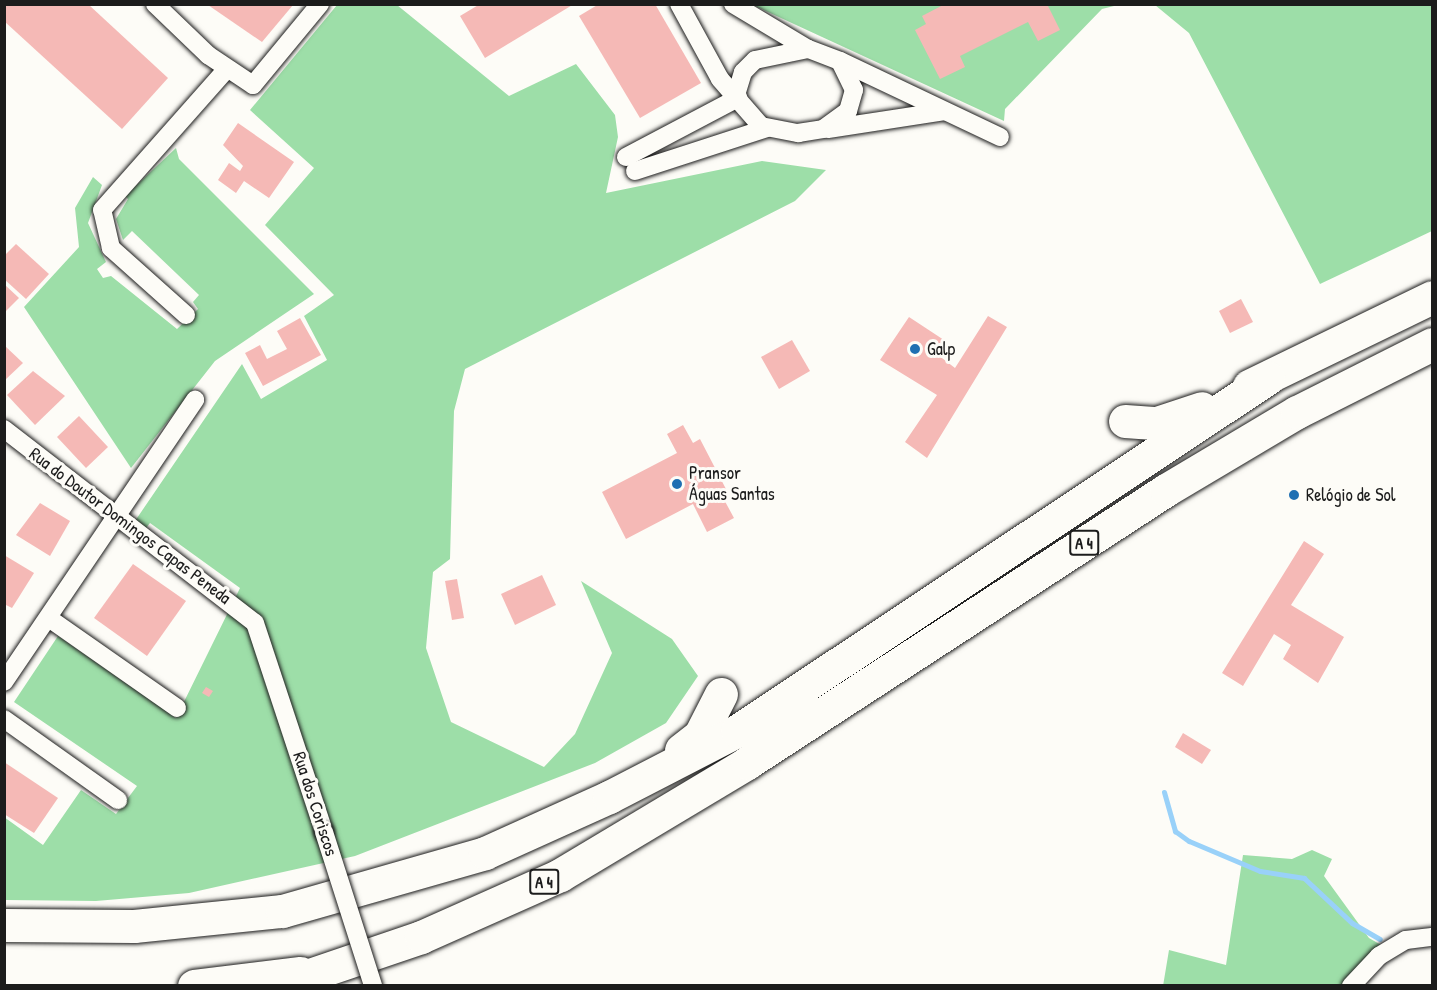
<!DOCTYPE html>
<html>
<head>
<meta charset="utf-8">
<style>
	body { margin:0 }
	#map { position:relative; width:1437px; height:990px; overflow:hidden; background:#fdfcf7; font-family:"Patrick Hand",sans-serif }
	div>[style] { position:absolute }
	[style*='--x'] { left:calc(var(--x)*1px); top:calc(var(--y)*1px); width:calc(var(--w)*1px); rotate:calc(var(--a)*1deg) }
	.green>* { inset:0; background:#9ddea8 }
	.stream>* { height:5px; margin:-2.5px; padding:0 2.5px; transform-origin:2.5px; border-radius:2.5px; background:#99d1f9 }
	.building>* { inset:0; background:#f5b9b6 }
	.roads { filter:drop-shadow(0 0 2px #1c1c1c) drop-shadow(0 0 2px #1c1c1c) }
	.street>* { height:18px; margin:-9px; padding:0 9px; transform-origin:9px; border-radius:9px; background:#fdfcf7 }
	.highway>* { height:33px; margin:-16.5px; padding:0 16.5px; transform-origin:16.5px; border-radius:16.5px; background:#fdfcf7 }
	.bridges { filter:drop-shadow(0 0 2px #1c1c1c) drop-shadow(0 0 2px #1c1c1c) }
	.street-bridge>* { height:18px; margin:-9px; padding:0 9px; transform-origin:9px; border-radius:9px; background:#fdfcf7 }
	.dots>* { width:16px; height:16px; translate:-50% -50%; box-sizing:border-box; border:3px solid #fdfcf7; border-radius:50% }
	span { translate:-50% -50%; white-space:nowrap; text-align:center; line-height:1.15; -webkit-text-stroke:6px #fdfcf7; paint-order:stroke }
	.shield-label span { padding:2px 4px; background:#fdfcf7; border:2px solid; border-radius:4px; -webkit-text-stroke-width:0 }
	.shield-label { font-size:16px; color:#1c1c1c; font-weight:700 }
	.poi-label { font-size:18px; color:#1c1c1c }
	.left { translate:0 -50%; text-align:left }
	.street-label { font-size:18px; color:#1c1c1c }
	.frame { position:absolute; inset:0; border:6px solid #1c1c1c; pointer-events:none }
</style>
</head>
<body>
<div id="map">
	<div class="green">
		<div style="clip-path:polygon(337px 5px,397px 5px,509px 96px,576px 64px,615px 115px,618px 137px,606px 193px,762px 161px,826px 170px,795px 201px,465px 369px,454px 411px,450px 559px,433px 572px,426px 648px,451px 722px,544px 767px,575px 734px,612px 653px,581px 581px,672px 639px,698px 676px,666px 723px,595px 763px,355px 856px,189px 893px,96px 901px,5px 900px,4px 817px,43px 845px,81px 790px,116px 814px,137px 786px,14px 702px,58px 636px,176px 718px,240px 588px,150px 523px,146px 528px,135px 521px,242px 364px,261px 399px,327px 360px,304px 316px,334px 295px,265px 225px,314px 168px,250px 110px)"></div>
		<div style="clip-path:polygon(753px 5px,1118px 5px,1102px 9px,1005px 109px,1004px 121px)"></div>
		<div style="clip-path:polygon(1155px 5px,1432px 5px,1432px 231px,1320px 284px,1189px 33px)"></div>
		<div style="clip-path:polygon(176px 148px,179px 159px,314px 294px,215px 361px,131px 468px,24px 307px,79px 247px,75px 208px,93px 177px,102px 185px,88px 223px,106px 262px,97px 269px,103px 278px,111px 276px,177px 329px,198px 309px,193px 302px,199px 295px,132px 231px,123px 240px,116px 219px,128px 199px,125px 196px)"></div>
		<div style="clip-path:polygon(1312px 850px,1332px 859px,1324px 876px,1369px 938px,1381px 945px,1342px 985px,1163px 986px,1169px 950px,1226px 965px,1243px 855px,1292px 859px)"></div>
	</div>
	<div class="stream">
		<div style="--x:1164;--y:792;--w:41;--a:74.2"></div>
		<div style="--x:1175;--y:831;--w:17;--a:36"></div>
		<div style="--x:1189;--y:841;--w:77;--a:22.9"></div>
		<div style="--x:1260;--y:871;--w:45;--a:9"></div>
		<div style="--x:1304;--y:878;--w:66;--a:43.2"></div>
		<div style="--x:1352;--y:923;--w:32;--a:30"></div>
	</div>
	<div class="building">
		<div style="clip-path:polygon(480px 4px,574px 4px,485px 58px,460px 16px)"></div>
		<div style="clip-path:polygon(599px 4px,655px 4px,701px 83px,640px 118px,579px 16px)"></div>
		<div style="clip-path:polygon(945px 4px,1047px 4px,1060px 30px,1038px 41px,1028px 22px,960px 56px,965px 67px,940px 79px,915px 30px,926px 24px,922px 16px)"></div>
		<div style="clip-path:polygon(4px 5px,89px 5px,168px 78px,122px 129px,4px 21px)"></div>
		<div style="clip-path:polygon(208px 5px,293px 5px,262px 42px)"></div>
		<div style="clip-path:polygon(238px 123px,294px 162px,269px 198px,244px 181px,236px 193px,218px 180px,229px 163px,240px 171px,243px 166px,223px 145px)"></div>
		<div style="clip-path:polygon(16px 244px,49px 274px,26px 299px,4px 279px,4px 256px)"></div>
		<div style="clip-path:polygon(4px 284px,19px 298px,4px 313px)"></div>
		<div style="clip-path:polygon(1241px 299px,1253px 322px,1230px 333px,1219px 311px)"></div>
		<div style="clip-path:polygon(988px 316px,1007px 327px,927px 458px,905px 442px,937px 395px,880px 360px,909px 317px,947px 342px,938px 355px,955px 368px)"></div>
		<div style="clip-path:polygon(300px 318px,321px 355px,263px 386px,245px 353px,260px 345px,267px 359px,287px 349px,277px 331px)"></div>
		<div style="clip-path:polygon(792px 340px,810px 371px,779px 389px,761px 357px)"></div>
		<div style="clip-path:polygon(4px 345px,23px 363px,4px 381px)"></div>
		<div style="clip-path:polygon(33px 371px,65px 396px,35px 425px,7px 395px)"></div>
		<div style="clip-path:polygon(79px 416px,108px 447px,86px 468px,57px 437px)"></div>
		<div style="clip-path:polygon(683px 425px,693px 443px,700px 439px,727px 491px,721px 494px,734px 518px,707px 532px,693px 504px,626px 539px,602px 492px,677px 453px,667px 434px)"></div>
		<div style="clip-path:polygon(40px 503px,70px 521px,50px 556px,16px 535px)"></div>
		<div style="clip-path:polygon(1304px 541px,1324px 554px,1291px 605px,1344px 637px,1318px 683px,1283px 659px,1291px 645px,1274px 634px,1243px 686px,1222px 673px)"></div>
		<div style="clip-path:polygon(4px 555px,34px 573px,12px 608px,4px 604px)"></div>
		<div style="clip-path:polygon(133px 564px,186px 601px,147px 656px,94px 618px)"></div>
		<div style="clip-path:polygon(542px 575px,556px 605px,515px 625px,501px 594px)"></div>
		<div style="clip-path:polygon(457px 579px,464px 618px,452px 620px,445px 581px)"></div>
		<div style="clip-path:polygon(206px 687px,213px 691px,209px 697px,202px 693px)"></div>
		<div style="clip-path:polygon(1183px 733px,1211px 750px,1202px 764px,1175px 747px)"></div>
		<div style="clip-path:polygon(4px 762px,58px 798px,34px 833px,4px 814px)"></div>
	</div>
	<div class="roads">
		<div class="street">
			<div style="--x:155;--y:4;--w:74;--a:43.9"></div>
			<div style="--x:208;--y:55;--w:54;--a:33.7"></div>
			<div style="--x:253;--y:85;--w:105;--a:-50.4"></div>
			<div style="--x:679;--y:4;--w:85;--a:61.3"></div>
			<div style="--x:720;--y:79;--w:62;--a:48.9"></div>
			<div style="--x:761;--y:126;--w:38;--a:11"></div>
			<div style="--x:798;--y:133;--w:25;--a:-9"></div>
			<div style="--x:823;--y:129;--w:31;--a:-36"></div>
			<div style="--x:848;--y:111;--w:22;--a:-74"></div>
			<div style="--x:854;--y:90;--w:32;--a:-116"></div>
			<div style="--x:840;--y:61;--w:34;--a:-159"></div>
			<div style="--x:808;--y:49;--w:54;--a:168.3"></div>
			<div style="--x:755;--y:60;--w:17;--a:135"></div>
			<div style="--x:743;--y:72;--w:21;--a:107"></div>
			<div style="--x:733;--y:4;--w:87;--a:31"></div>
			<div style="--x:840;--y:61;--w:177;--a:25.4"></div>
			<div style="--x:828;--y:129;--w:118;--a:-8.7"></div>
			<div style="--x:626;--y:157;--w:127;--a:-27.8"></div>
			<div style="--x:635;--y:171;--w:139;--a:-18"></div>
			<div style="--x:186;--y:315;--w:101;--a:-138.2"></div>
			<div style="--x:111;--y:248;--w:39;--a:-103"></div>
			<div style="--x:102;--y:210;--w:187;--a:-48.5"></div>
			<div style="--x:4;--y:429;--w:317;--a:37.7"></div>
			<div style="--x:255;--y:623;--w:220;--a:71.7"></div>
			<div style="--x:50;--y:619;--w:155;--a:35"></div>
			<div style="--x:4;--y:682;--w:341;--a:-55.9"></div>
			<div style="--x:4;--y:719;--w:140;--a:35.4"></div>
			<div style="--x:1351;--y:986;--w:41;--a:-47"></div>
			<div style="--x:1379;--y:956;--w:31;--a:-31"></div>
			<div style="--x:1406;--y:940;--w:26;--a:-7"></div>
		</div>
		<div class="highway">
			<div style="--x:1249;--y:386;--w:203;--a:-25.9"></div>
			<div style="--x:1125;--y:421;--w:32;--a:4"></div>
			<div style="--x:1157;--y:423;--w:47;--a:-18.4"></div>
			<div style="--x:681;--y:750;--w:24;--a:-38"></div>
			<div style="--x:700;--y:735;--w:46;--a:-62.9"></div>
			<div style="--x:4;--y:925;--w:130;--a:0.4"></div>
			<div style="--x:134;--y:926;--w:149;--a:-5.8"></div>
			<div style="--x:282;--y:911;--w:211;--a:-15.9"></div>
			<div style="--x:485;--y:853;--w:136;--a:-24.3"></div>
			<div style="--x:609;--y:797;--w:144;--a:-27.3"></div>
			<div style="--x:737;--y:731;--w:638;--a:-33.62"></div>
			<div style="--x:194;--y:986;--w:107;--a:-7"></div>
			<div style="--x:277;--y:986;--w:152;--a:-18.8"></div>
			<div style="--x:421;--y:937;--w:152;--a:-24"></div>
			<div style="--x:560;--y:875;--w:218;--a:-30.9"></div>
			<div style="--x:747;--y:763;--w:500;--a:-33.09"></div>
			<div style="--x:1166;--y:490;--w:152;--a:-30.8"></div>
			<div style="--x:1297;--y:412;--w:151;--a:-26.7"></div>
		</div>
	</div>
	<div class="bridges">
		<div class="street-bridge">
			<div style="--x:324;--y:832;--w:162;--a:72.3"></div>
		</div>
	</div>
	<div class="dots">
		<div style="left:915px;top:349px;background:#1f6fb2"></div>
		<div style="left:677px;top:484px;background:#1f6fb2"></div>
		<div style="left:1294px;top:495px;background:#1f6fb2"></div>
	</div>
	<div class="shield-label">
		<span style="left:1084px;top:543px">A 4</span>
		<span style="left:544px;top:882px">A 4</span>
	</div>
	<div class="poi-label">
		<span class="left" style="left:927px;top:349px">Galp</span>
		<span class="left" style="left:689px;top:484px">Pransor<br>Águas Santas</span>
		<span class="left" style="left:1306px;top:495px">Relógio de Sol</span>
	</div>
	<div class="street-label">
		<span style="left:130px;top:526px;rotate:37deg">Rua do Doutor Domingos Capas Peneda</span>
		<span style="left:315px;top:804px;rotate:72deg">Rua dos Coriscos</span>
	</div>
	<div class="frame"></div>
</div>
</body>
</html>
